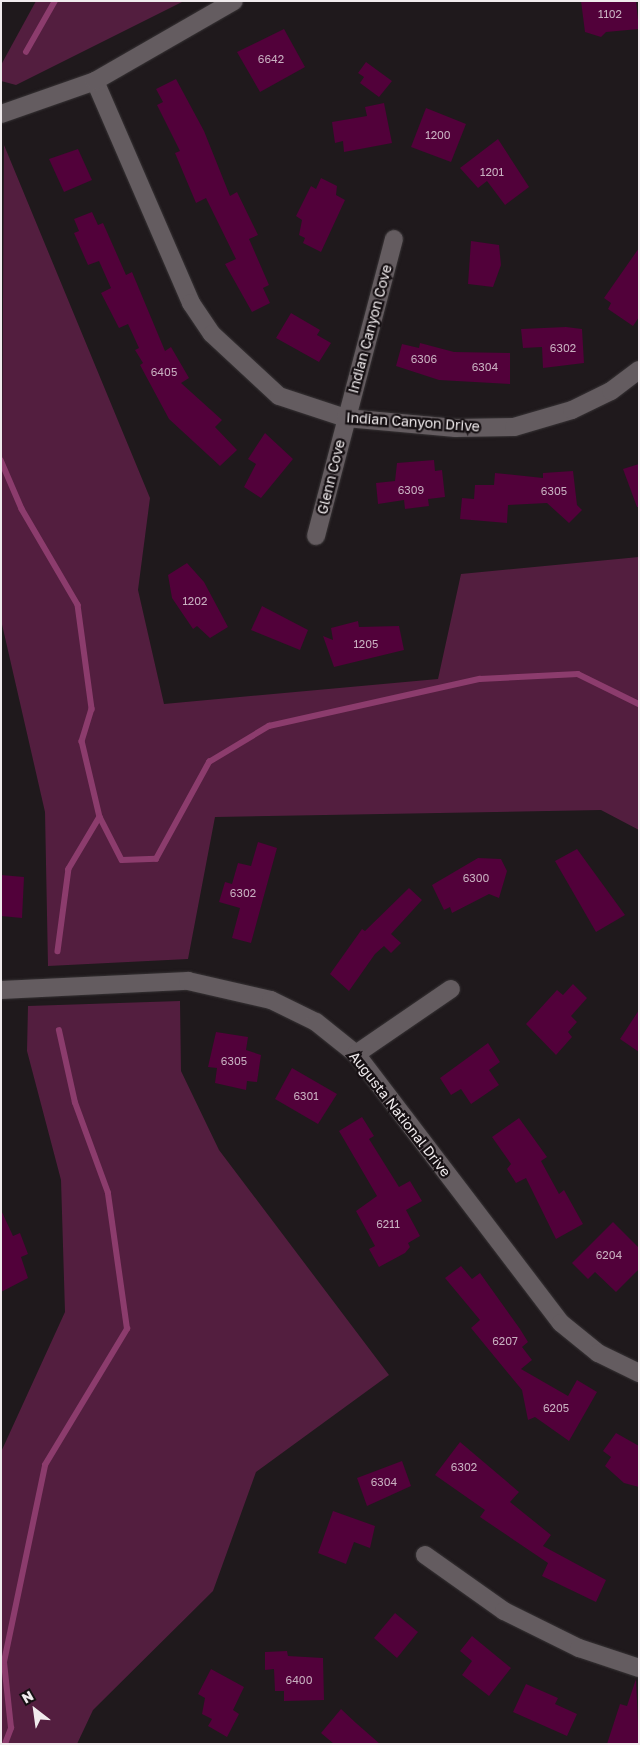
<!DOCTYPE html>
<html>
<head>
<meta charset="utf-8">
<style>
	body { margin:0 }
	#map { position:relative; width:640px; height:1745px; overflow:hidden; background:#1f191c; font-family:"Golos Text",sans-serif }
	div>[style] { position:absolute }
	[style*='--x'] { left:calc(var(--x)*1px); top:calc(var(--y)*1px); width:calc(var(--w)*1px); rotate:calc(var(--a)*1deg) }
	.green>* { inset:0; background:#531e3f }
	.stream>* { height:5.5px; margin:-2.75px; padding:0 2.75px; transform-origin:2.75px; border-radius:2.75px; background:#8c3c6d }
	.building>* { inset:0; background:#52013a }
	.roads { filter:drop-shadow(0 0 1px #373335) drop-shadow(0 0 1px #373335) }
	.minor>* { height:18px; margin:-9px; padding:0 9px; transform-origin:9px; border-radius:9px; background:#645c60 }
	span { translate:-50% -50%; white-space:nowrap; text-align:center; line-height:1.15; -webkit-text-stroke:4.5px #161013; paint-order:stroke }
	.number-label { font-size:11px; color:#c8b0c0 }
	.number-label span { -webkit-text-stroke-width:0 }
	.street-label { font-size:14px; color:#f0ebed }
	.frame { position:absolute; inset:0; border:2px solid #f0ebed; pointer-events:none }
	.north { position:absolute; left:10px; top:1685px; width:50px; height:50px; -webkit-text-stroke:4px #161013; paint-order:stroke; rotate:330deg; font-size:14px; font-weight:700; line-height:20px; text-align:center; color:#f0ebed }
	.north::after { content:''; display:block; margin:auto; width:18px; height:22px; background:#f0ebed; clip-path:polygon(50% 0,100% 100%,50% 72%,0 100%) }
</style>
</head>
<body>
<div id="map">
	<div class="green">
		<div style="clip-path:polygon(36px 1px,184px 1px,16px 85px,1px 81px,1px 65px)"></div>
		<div style="clip-path:polygon(4px 145px,150px 498px,138px 590px,164px 704px,438px 679px,461px 574px,639px 557px,639px 830px,601px 810px,215px 817px,188px 959px,48px 966px,45px 812px,1px 620px)"></div>
		<div style="clip-path:polygon(180px 1001px,181px 1071px,219px 1150px,389px 1375px,256px 1472px,213px 1591px,93px 1710px,77px 1744px,1px 1744px,1px 1452px,65px 1312px,61px 1180px,27px 1051px,28px 1006px)"></div>
	</div>
	<div class="stream">
		<div style="--x:26;--y:52;--w:59;--a:-60.4"></div>
		<div style="--x:1;--y:460;--w:53;--a:66.8"></div>
		<div style="--x:22;--y:509;--w:111;--a:59.7"></div>
		<div style="--x:78;--y:605;--w:105;--a:82.3"></div>
		<div style="--x:92;--y:709;--w:34;--a:107"></div>
		<div style="--x:82;--y:741;--w:78;--a:76.7"></div>
		<div style="--x:100;--y:817;--w:61;--a:120.8"></div>
		<div style="--x:69;--y:869;--w:83;--a:97.6"></div>
		<div style="--x:100;--y:817;--w:48;--a:62.9"></div>
		<div style="--x:122;--y:860;--w:34;--a:-2"></div>
		<div style="--x:156;--y:859;--w:111;--a:-61.3"></div>
		<div style="--x:209;--y:762;--w:70;--a:-31"></div>
		<div style="--x:269;--y:726;--w:216;--a:-12.6"></div>
		<div style="--x:480;--y:679;--w:98;--a:-2.9"></div>
		<div style="--x:578;--y:674;--w:68;--a:26.2"></div>
		<div style="--x:5;--y:1744;--w:17;--a:-69"></div>
		<div style="--x:11;--y:1728;--w:66;--a:-96.1"></div>
		<div style="--x:4;--y:1662;--w:201;--a:-78.2"></div>
		<div style="--x:45;--y:1465;--w:159;--a:-58.9"></div>
		<div style="--x:127;--y:1329;--w:137;--a:-98"></div>
		<div style="--x:108;--y:1193;--w:96;--a:-110.1"></div>
		<div style="--x:75;--y:1103;--w:74;--a:-102.5"></div>
	</div>
	<div class="building">
		<div style="clip-path:polygon(581px 1px,636px 1px,639px 29px,606px 32px,601px 37px,585px 32px)"></div>
		<div style="clip-path:polygon(284px 29px,305px 67px,260px 92px,237px 52px)"></div>
		<div style="clip-path:polygon(366px 62px,392px 81px,379px 97px,360px 83px,364px 77px,358px 73px)"></div>
		<div style="clip-path:polygon(176px 79px,204px 131px,230px 196px,237px 192px,258px 235px,249px 239px,269px 285px,263px 288px,270px 303px,252px 312px,225px 264px,236px 259px,206px 198px,196px 203px,175px 153px,180px 151px,157px 105px,163px 102px,156px 89px)"></div>
		<div style="clip-path:polygon(384px 103px,392px 143px,344px 152px,343px 141px,335px 143px,332px 122px,367px 116px,365px 107px)"></div>
		<div style="clip-path:polygon(426px 108px,466px 124px,451px 162px,411px 147px)"></div>
		<div style="clip-path:polygon(498px 139px,529px 187px,505px 205px,487px 181px,478px 188px,460px 168px)"></div>
		<div style="clip-path:polygon(78px 149px,92px 180px,64px 192px,49px 159px)"></div>
		<div style="clip-path:polygon(321px 178px,337px 186px,336px 195px,345px 200px,321px 252px,303px 243px,305px 238px,299px 235px,302px 220px,296px 216px,311px 186px,316px 189px)"></div>
		<div style="clip-path:polygon(92px 212px,98px 225px,103px 223px,126px 275px,132px 272px,165px 351px,171px 347px,189px 378px,181px 383px,222px 420px,215px 427px,237px 450px,220px 466px,169px 419px,140px 365px,143px 363px,135px 350px,139px 348px,128px 324px,119px 328px,101px 293px,111px 288px,99px 261px,88px 265px,74px 233px,79px 231px,74px 219px)"></div>
		<div style="clip-path:polygon(471px 241px,499px 245px,501px 265px,493px 287px,468px 284px)"></div>
		<div style="clip-path:polygon(639px 248px,639px 317px,633px 326px,608px 309px,611px 303px,604px 298px)"></div>
		<div style="clip-path:polygon(291px 313px,320px 330px,317px 335px,331px 343px,319px 362px,276px 338px)"></div>
		<div style="clip-path:polygon(566px 327px,582px 329px,584px 363px,543px 368px,542px 347px,523px 348px,521px 329px)"></div>
		<div style="clip-path:polygon(420px 343px,454px 352px,510px 353px,510px 384px,439px 380px,396px 366px,402px 344px,419px 348px)"></div>
		<div style="clip-path:polygon(265px 433px,293px 459px,261px 498px,244px 487px,256px 464px,248px 459px)"></div>
		<div style="clip-path:polygon(434px 460px,435px 471px,442px 470px,445px 497px,428px 499px,429px 506px,405px 509px,404px 500px,378px 504px,376px 483px,395px 481px,397px 463px)"></div>
		<div style="clip-path:polygon(639px 464px,639px 507px,637px 507px,623px 469px)"></div>
		<div style="clip-path:polygon(573px 471px,577px 505px,582px 510px,569px 523px,547px 503px,508px 505px,507px 523px,460px 519px,462px 498px,474px 499px,475px 485px,494px 485px,495px 473px,543px 478px,543px 473px)"></div>
		<div style="clip-path:polygon(187px 563px,204px 582px,228px 627px,210px 638px,197px 626px,193px 629px,172px 598px,168px 575px)"></div>
		<div style="clip-path:polygon(262px 606px,308px 630px,300px 650px,251px 630px)"></div>
		<div style="clip-path:polygon(358px 621px,359px 627px,399px 626px,404px 650px,334px 667px,323px 636px,333px 640px,331px 628px)"></div>
		<div style="clip-path:polygon(258px 842px,277px 848px,251px 943px,232px 938px,240px 908px,219px 902px,225px 882px,232px 884px,238px 863px,251px 866px)"></div>
		<div style="clip-path:polygon(577px 849px,625px 915px,596px 932px,555px 861px)"></div>
		<div style="clip-path:polygon(478px 858px,501px 859px,507px 871px,499px 898px,489px 894px,452px 913px,450px 907px,444px 910px,432px 885px)"></div>
		<div style="clip-path:polygon(1px 875px,24px 877px,22px 918px,1px 916px)"></div>
		<div style="clip-path:polygon(409px 888px,422px 900px,391px 934px,401px 943px,391px 953px,384px 946px,375px 954px,349px 991px,330px 974px,362px 929px,365px 931px)"></div>
		<div style="clip-path:polygon(573px 984px,587px 998px,571px 1016px,577px 1022px,568px 1032px,572px 1037px,556px 1055px,526px 1024px,557px 990px,563px 995px)"></div>
		<div style="clip-path:polygon(639px 1010px,639px 1052px,620px 1039px)"></div>
		<div style="clip-path:polygon(216px 1032px,248px 1037px,246px 1050px,261px 1055px,257px 1082px,247px 1081px,246px 1090px,215px 1083px,217px 1068px,208px 1067px)"></div>
		<div style="clip-path:polygon(488px 1043px,500px 1062px,489px 1070px,499px 1085px,471px 1104px,461px 1089px,451px 1095px,440px 1078px)"></div>
		<div style="clip-path:polygon(292px 1068px,337px 1094px,318px 1124px,275px 1099px)"></div>
		<div style="clip-path:polygon(362px 1117px,374px 1136px,369px 1139px,399px 1187px,410px 1181px,422px 1201px,406px 1210px,420px 1236px,408px 1243px,410px 1247px,405px 1253px,379px 1267px,369px 1249px,375px 1246px,356px 1211px,377px 1196px,339px 1131px)"></div>
		<div style="clip-path:polygon(519px 1118px,547px 1157px,541px 1161px,559px 1194px,564px 1190px,583px 1224px,556px 1239px,526px 1178px,516px 1183px,507px 1169px,511px 1164px,492px 1137px)"></div>
		<div style="clip-path:polygon(1px 1210px,13px 1236px,20px 1233px,28px 1254px,21px 1257px,28px 1278px,1px 1292px)"></div>
		<div style="clip-path:polygon(613px 1222px,639px 1248px,639px 1269px,616px 1292px,595px 1272px,588px 1279px,572px 1263px)"></div>
		<div style="clip-path:polygon(461px 1266px,472px 1279px,480px 1273px,520px 1329px,528px 1342px,522px 1347px,532px 1360px,521px 1369px,568px 1396px,577px 1380px,597px 1392px,569px 1441px,535px 1417px,528px 1420px,522px 1390px,471px 1328px,480px 1320px,445px 1278px)"></div>
		<div style="clip-path:polygon(616px 1433px,639px 1446px,639px 1487px,624px 1483px,605px 1466px,611px 1457px,603px 1451px)"></div>
		<div style="clip-path:polygon(460px 1442px,519px 1492px,510px 1502px,551px 1535px,543px 1546px,606px 1580px,596px 1602px,542px 1576px,548px 1563px,480px 1517px,485px 1510px,435px 1475px)"></div>
		<div style="clip-path:polygon(402px 1461px,411px 1486px,367px 1506px,357px 1478px)"></div>
		<div style="clip-path:polygon(333px 1511px,375px 1526px,370px 1548px,354px 1542px,346px 1564px,318px 1553px)"></div>
		<div style="clip-path:polygon(395px 1613px,418px 1632px,397px 1658px,374px 1638px)"></div>
		<div style="clip-path:polygon(472px 1636px,511px 1668px,489px 1696px,462px 1675px,472px 1661px,460px 1651px)"></div>
		<div style="clip-path:polygon(287px 1651px,288px 1656px,323px 1658px,324px 1700px,284px 1701px,284px 1691px,275px 1691px,274px 1669px,265px 1670px,265px 1652px)"></div>
		<div style="clip-path:polygon(211px 1669px,244px 1687px,233px 1710px,239px 1714px,227px 1737px,208px 1726px,212px 1719px,202px 1714px,205px 1698px,198px 1694px)"></div>
		<div style="clip-path:polygon(636px 1679px,639px 1744px,607px 1744px,620px 1704px,627px 1706px)"></div>
		<div style="clip-path:polygon(526px 1684px,558px 1698px,555px 1704px,577px 1714px,567px 1736px,513px 1712px)"></div>
		<div style="clip-path:polygon(341px 1709px,356px 1723px,380px 1744px,334px 1744px,321px 1733px)"></div>
	</div>
	<div class="roads">
		<div class="minor">
			<div style="--x:95;--y:81;--w:242;--a:66.6"></div>
			<div style="--x:191;--y:303;--w:37;--a:56"></div>
			<div style="--x:212;--y:334;--w:91;--a:42.8"></div>
			<div style="--x:279;--y:396;--w:71;--a:18.2"></div>
			<div style="--x:346;--y:418;--w:110;--a:5.2"></div>
			<div style="--x:456;--y:428;--w:58;--a:-1"></div>
			<div style="--x:514;--y:427;--w:60;--a:-16.3"></div>
			<div style="--x:572;--y:410;--w:43;--a:-26"></div>
			<div style="--x:611;--y:391;--w:35;--a:-37"></div>
			<div style="--x:1;--y:114;--w:100;--a:-19.3"></div>
			<div style="--x:95;--y:81;--w:160;--a:-29.9"></div>
			<div style="--x:316;--y:536;--w:307;--a:-75.3"></div>
			<div style="--x:1;--y:990;--w:187;--a:-2.8"></div>
			<div style="--x:188;--y:981;--w:85;--a:12.9"></div>
			<div style="--x:271;--y:1000;--w:50;--a:26.1"></div>
			<div style="--x:316;--y:1022;--w:51;--a:38.7"></div>
			<div style="--x:356;--y:1054;--w:338;--a:52.7"></div>
			<div style="--x:561;--y:1323;--w:48;--a:39"></div>
			<div style="--x:598;--y:1353;--w:46;--a:26"></div>
			<div style="--x:356;--y:1054;--w:115;--a:-34.4"></div>
			<div style="--x:425;--y:1555;--w:97;--a:35.3"></div>
			<div style="--x:504;--y:1611;--w:84;--a:26.3"></div>
			<div style="--x:579;--y:1648;--w:63;--a:18.4"></div>
		</div>
	</div>
	<div class="number-label">
		<span style="left:610px;top:14px">1102</span>
		<span style="left:271px;top:59px">6642</span>
		<span style="left:438px;top:135px">1200</span>
		<span style="left:492px;top:172px">1201</span>
		<span style="left:563px;top:348px">6302</span>
		<span style="left:424px;top:359px">6306</span>
		<span style="left:485px;top:367px">6304</span>
		<span style="left:164px;top:372px">6405</span>
		<span style="left:411px;top:490px">6309</span>
		<span style="left:554px;top:491px">6305</span>
		<span style="left:195px;top:601px">1202</span>
		<span style="left:366px;top:644px">1205</span>
		<span style="left:476px;top:878px">6300</span>
		<span style="left:243px;top:893px">6302</span>
		<span style="left:234px;top:1061px">6305</span>
		<span style="left:306px;top:1096px">6301</span>
		<span style="left:388px;top:1224px">6211</span>
		<span style="left:609px;top:1255px">6204</span>
		<span style="left:505px;top:1341px">6207</span>
		<span style="left:556px;top:1408px">6205</span>
		<span style="left:464px;top:1467px">6302</span>
		<span style="left:384px;top:1482px">6304</span>
		<span style="left:299px;top:1680px">6400</span>
	</div>
	<div class="street-label">
		<span style="left:370px;top:329px;rotate:-75deg">Indian Canyon Cove</span>
		<span style="left:413px;top:422px;rotate:4deg">Indian Canyon Drive</span>
		<span style="left:331px;top:477px;rotate:-76deg">Glenn Cove</span>
		<span style="left:400px;top:1114px;rotate:52deg">Augusta National Drive</span>
	</div>
	<div class="frame"></div>
	<div class="north">N</div>
</div>
</body>
</html>
